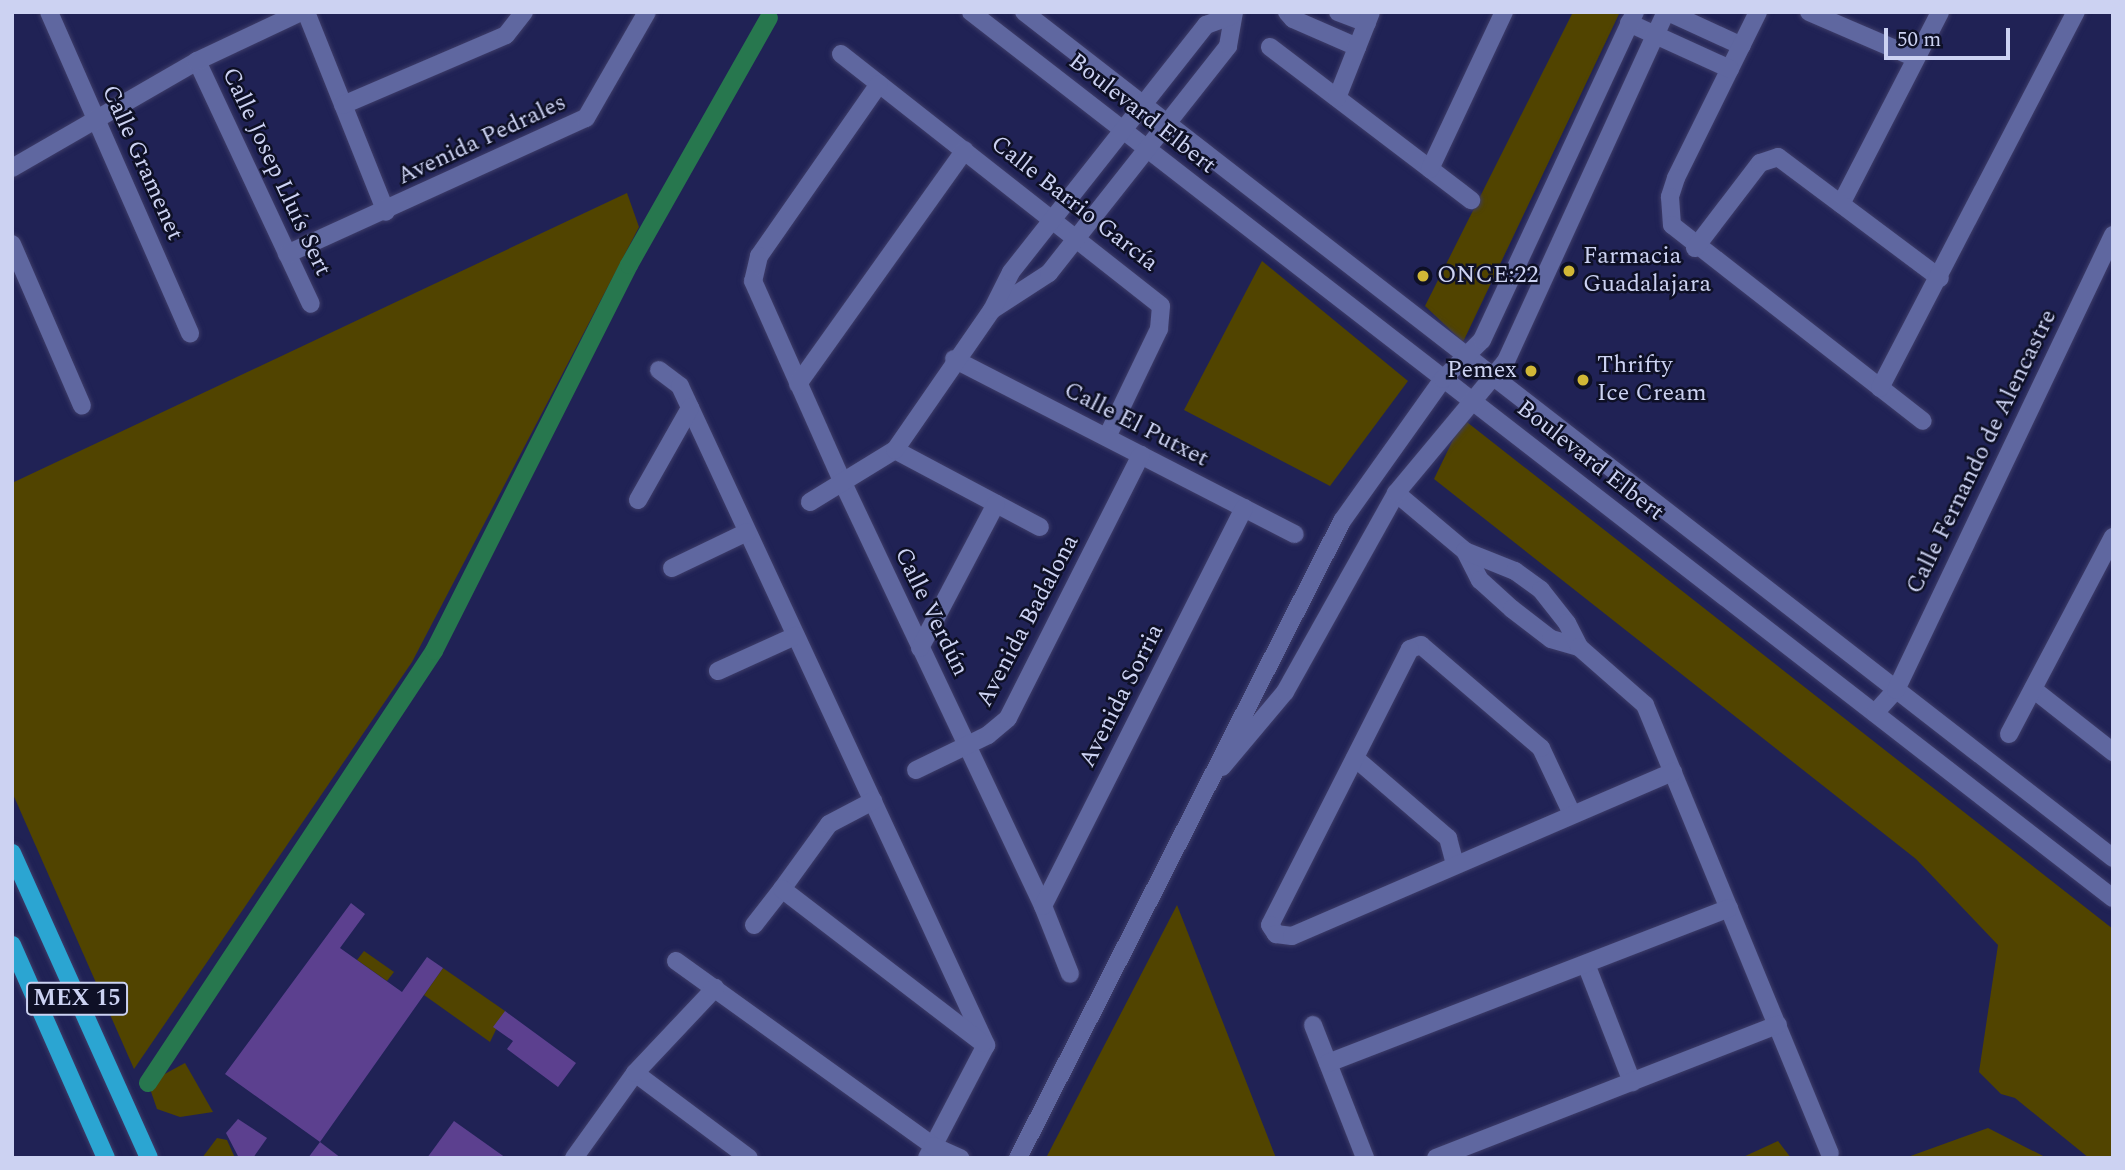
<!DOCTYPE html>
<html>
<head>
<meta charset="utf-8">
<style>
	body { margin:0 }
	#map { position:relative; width:2125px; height:1170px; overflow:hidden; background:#202255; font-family:Spectral,serif }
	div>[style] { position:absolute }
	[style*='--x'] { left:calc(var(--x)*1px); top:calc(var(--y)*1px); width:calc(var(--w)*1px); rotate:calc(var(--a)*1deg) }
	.green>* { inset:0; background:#514400 }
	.canal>* { height:18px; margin:-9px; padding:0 9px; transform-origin:9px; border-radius:9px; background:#27774e }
	.building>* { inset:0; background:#5c408f }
	.roads { filter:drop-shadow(0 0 2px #3e3d69) drop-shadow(0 0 2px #3e3d69) }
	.minor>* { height:18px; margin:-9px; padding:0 9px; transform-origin:9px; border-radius:9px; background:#5f67a0 }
	.major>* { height:18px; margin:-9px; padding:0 9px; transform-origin:9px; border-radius:9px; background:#2ba5d2 }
	.dots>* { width:19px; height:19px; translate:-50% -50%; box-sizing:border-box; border:4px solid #0e1026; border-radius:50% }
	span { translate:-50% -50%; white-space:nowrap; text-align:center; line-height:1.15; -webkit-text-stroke:5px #0e1026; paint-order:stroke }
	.shield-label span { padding:2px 5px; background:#0e1026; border:2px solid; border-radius:5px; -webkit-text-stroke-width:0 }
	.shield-label { font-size:23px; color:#ccd2f2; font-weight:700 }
	.street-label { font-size:24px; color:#ccd2f2 }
	.poi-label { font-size:24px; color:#ccd2f2 }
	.left { translate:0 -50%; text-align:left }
	.right { translate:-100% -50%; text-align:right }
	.frame { position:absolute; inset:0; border:14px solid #ccd2f2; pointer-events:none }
	.scale { position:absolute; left:1884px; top:28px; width:126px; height:32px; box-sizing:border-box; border:4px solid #ccd2f2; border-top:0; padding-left:9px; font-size:21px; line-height:24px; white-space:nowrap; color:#ccd2f2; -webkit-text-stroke:5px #0e1026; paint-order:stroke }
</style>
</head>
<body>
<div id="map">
	<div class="green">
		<div style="clip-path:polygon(1573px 12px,1620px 12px,1463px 342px,1425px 306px)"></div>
		<div style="clip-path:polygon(627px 193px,639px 227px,412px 662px,134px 1069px,12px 792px,12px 483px)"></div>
		<div style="clip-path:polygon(1262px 261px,1408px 381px,1330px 486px,1184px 410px)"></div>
		<div style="clip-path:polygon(1463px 419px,2113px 929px,2113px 1158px,2089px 1158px,2015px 1098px,2001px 1094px,1979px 1072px,1998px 945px,1916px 859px,1434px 479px)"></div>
		<div style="clip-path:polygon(1177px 905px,1276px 1158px,1046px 1158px)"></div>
		<div style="clip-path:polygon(364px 951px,394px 972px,387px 981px,357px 960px)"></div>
		<div style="clip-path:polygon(443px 968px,505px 1011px,490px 1042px,424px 995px)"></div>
		<div style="clip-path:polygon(185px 1063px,213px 1112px,180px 1117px,157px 1109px,148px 1083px)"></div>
		<div style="clip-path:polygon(1988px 1128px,2047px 1158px,1905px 1158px)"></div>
		<div style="clip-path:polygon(217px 1138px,227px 1140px,235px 1158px,202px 1158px)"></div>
		<div style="clip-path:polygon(1778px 1141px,1791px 1158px,1741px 1158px)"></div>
	</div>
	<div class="canal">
		<div style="--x:148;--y:1083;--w:518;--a:-56.49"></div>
		<div style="--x:434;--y:651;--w:432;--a:-63.2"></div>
		<div style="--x:629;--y:265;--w:284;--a:-60.5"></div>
	</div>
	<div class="building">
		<div style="clip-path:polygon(351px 903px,365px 914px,340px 948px,402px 992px,427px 957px,443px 968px,320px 1142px,341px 1158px,308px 1158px,320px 1142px,225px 1074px)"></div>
		<div style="clip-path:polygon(505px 1011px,576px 1063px,558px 1087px,507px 1049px,513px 1041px,493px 1027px)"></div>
		<div style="clip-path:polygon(238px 1119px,267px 1138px,253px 1158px,239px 1158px,226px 1133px)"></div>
		<div style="clip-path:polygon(454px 1121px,506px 1158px,427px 1158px)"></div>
	</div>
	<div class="roads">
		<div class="minor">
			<div style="--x:49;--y:12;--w:351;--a:66.3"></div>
			<div style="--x:306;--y:12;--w:215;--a:68.2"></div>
			<div style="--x:971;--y:12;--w:1445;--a:37.81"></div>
			<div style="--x:1024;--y:12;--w:1379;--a:37.84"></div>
			<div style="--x:1287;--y:12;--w:9;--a:49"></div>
			<div style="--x:1293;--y:19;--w:70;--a:23.6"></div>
			<div style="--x:1338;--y:12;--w:31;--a:21"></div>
			<div style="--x:1668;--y:12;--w:81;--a:24.7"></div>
			<div style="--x:1758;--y:12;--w:185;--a:116.3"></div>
			<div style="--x:1676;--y:178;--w:20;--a:108"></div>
			<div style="--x:1670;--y:197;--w:28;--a:86"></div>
			<div style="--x:1672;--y:225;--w:318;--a:38"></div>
			<div style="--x:1809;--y:12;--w:116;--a:23.3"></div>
			<div style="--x:1629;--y:23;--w:111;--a:24.5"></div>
			<div style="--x:1270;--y:47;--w:253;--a:37.3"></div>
			<div style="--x:841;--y:54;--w:407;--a:38.2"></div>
			<div style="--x:1161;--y:306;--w:23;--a:95"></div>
			<div style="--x:1159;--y:329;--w:120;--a:115.7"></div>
			<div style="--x:197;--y:61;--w:268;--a:64.9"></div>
			<div style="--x:879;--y:84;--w:210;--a:124.9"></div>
			<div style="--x:759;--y:256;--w:26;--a:103"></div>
			<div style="--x:753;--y:281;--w:223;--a:66"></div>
			<div style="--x:844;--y:485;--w:466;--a:64.7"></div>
			<div style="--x:1043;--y:906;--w:73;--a:68.3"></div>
			<div style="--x:1337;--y:98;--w:92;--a:-68.4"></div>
			<div style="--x:343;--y:105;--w:177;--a:-23.2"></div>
			<div style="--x:506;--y:35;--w:29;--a:-52"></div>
			<div style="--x:12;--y:168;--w:214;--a:-30"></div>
			<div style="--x:197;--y:61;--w:115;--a:-25.2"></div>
			<div style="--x:1430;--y:169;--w:174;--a:-64.8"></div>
			<div style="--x:1841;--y:204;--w:216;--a:-62.7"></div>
			<div style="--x:12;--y:244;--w:176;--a:66.6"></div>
			<div style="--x:1695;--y:248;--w:107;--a:-52.6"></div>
			<div style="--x:1760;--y:163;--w:19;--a:-18"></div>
			<div style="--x:1778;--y:157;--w:202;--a:36.8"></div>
			<div style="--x:287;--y:254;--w:328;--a:-24.5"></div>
			<div style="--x:586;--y:118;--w:122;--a:-60.1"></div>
			<div style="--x:992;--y:310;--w:68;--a:-33"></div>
			<div style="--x:1049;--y:273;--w:289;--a:-51.7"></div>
			<div style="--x:1228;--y:46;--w:35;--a:-80"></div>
			<div style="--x:954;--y:359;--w:383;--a:27.2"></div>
			<div style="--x:659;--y:370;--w:26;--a:37"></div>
			<div style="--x:680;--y:386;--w:727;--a:65.09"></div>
			<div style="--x:986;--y:1045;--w:127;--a:117.6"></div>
			<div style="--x:798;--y:384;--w:287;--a:-54.5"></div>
			<div style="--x:1880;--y:388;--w:424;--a:-62.5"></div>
			<div style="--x:895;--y:450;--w:164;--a:28"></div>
			<div style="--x:1396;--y:493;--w:90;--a:40"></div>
			<div style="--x:1465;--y:551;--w:33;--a:63"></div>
			<div style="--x:1480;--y:580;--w:43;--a:42.2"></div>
			<div style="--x:1512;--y:609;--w:49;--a:37.6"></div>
			<div style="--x:1551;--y:639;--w:29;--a:16"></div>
			<div style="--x:638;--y:500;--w:106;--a:-60.5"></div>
			<div style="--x:810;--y:502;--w:100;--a:-31.5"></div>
			<div style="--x:895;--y:450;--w:170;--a:-55.3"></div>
			<div style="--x:992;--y:310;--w:42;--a:-63.4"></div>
			<div style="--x:1011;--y:272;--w:315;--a:-51.7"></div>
			<div style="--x:1206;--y:25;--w:27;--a:-20"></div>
			<div style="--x:1465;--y:551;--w:54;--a:21.8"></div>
			<div style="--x:1515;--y:571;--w:32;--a:36"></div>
			<div style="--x:1541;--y:590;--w:42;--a:51.8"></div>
			<div style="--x:1567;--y:623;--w:27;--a:63"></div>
			<div style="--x:1579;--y:647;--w:88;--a:41.3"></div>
			<div style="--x:1645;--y:705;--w:485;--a:67.6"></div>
			<div style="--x:672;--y:568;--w:83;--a:-25.6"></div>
			<div style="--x:920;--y:648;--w:163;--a:-62.2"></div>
			<div style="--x:718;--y:671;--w:85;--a:-24.4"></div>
			<div style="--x:2033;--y:689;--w:102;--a:38.2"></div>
			<div style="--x:1875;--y:713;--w:31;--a:-48"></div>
			<div style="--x:1896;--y:690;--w:504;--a:-64.5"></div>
			<div style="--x:2009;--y:734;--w:223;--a:-62.2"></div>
			<div style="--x:1355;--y:758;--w:123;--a:40.7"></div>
			<div style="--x:1448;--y:838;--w:28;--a:75"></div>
			<div style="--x:1222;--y:767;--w:98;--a:-50"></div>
			<div style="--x:1285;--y:692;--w:228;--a:-60.8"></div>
			<div style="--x:1396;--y:493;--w:172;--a:-50.2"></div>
			<div style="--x:1506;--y:361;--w:384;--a:-65.4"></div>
			<div style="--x:916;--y:770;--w:80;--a:-25.9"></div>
			<div style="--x:988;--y:735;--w:26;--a:-40"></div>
			<div style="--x:1008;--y:718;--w:295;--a:-63.2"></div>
			<div style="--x:1572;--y:814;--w:73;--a:-115.2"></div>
			<div style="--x:1541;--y:748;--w:158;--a:-139.4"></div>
			<div style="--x:1421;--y:645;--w:12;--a:160"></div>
			<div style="--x:1410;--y:649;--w:309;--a:116.9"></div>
			<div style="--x:1270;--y:925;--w:11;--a:56"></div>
			<div style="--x:1276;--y:934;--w:16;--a:7"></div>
			<div style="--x:1292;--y:936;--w:415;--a:-23.3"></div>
			<div style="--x:782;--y:889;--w:80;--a:-54.1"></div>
			<div style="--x:829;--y:824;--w:50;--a:-27.6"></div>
			<div style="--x:1043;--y:906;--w:446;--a:-63.2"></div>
			<div style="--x:754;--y:925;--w:46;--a:-52.1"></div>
			<div style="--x:782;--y:889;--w:253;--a:37.5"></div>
			<div style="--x:676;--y:961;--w:317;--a:35.7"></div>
			<div style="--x:933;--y:1146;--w:30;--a:24"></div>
			<div style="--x:1586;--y:964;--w:127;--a:68.7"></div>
			<div style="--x:1313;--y:1025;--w:143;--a:68.6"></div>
			<div style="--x:1328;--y:1063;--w:430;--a:-21.1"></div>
			<div style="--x:635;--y:1073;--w:142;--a:36.7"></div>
			<div style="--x:574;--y:1158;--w:105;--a:-54.3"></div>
			<div style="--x:635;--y:1073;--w:117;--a:-46.7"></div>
			<div style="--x:1018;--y:1158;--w:715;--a:-63.04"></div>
			<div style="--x:1342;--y:521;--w:174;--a:-54.6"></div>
			<div style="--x:1443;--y:379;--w:55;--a:-45"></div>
			<div style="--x:1482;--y:340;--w:362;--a:-65"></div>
			<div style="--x:1436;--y:1158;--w:367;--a:-21.3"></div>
		</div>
		<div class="major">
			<div style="--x:12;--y:853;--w:334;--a:65.8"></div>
			<div style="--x:12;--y:945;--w:233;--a:66.2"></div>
		</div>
	</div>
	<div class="dots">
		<div style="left:1569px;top:271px;background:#d1b736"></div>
		<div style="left:1423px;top:276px;background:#d1b736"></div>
		<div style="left:1531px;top:371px;background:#d1b736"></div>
		<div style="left:1583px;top:380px;background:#d1b736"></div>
	</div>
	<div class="shield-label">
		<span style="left:77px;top:999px">MEX 15</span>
	</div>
	<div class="street-label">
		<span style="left:1142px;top:114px;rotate:38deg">Boulevard Elbert</span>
		<span style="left:482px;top:140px;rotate:-25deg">Avenida Pedrales</span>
		<span style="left:142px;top:163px;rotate:66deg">Calle Gramenet</span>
		<span style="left:276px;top:172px;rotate:65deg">Calle Josep Lluís Sert</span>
		<span style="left:1074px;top:204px;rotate:38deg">Calle Barrio García</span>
		<span style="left:1136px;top:425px;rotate:27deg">Calle El Putxet</span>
		<span style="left:1982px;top:452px;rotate:-64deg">Calle Fernando de Alencastre</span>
		<span style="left:1590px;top:461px;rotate:38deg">Boulevard Elbert</span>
		<span style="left:931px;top:612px;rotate:64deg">Calle Verdún</span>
		<span style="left:1028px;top:621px;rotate:-62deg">Avenida Badalona</span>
		<span style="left:1122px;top:696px;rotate:-63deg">Avenida Sorria</span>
	</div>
	<div class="poi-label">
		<span class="left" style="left:1583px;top:271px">Farmacia<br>Guadalajara</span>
		<span class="left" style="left:1437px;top:276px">ONCE:22</span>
		<span class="left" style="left:1597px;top:380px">Thrifty<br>Ice Cream</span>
		<span class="right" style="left:1517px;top:371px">Pemex</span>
	</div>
	<div class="frame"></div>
	<div class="scale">50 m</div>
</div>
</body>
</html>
